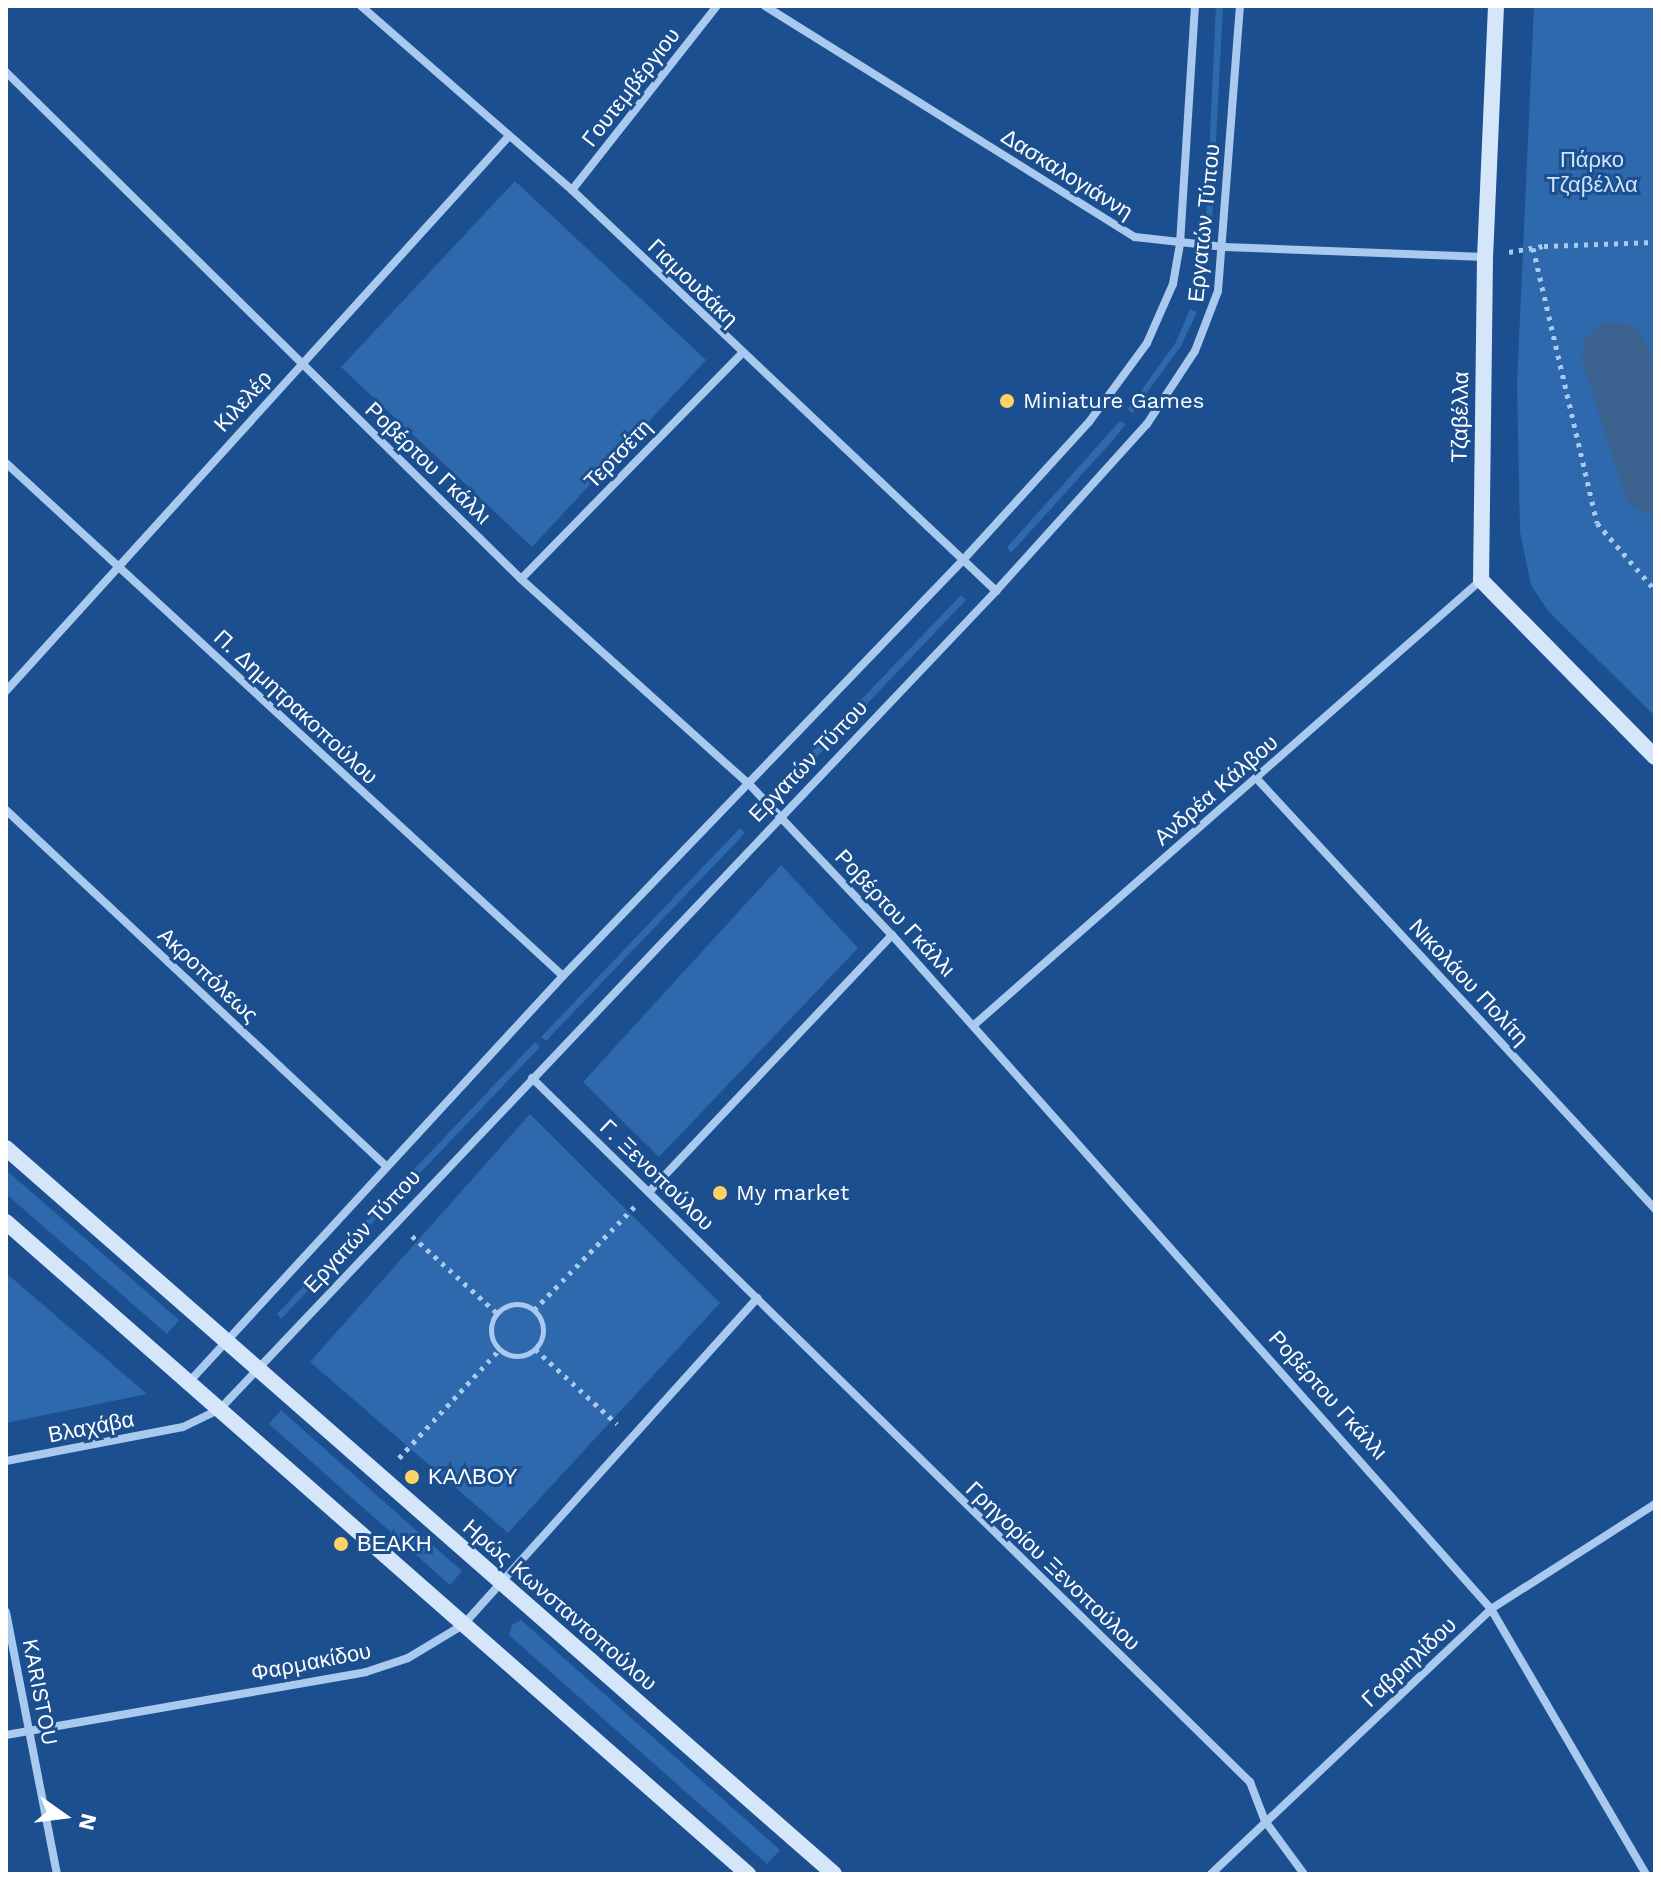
<!DOCTYPE html>
<html>
<head>
<meta charset="utf-8">
<style>
	body { margin:0 }
	#map { position:relative; width:1661px; height:1880px; overflow:hidden; background:#1b4f8f; font-family:"Work Sans",sans-serif }
	div>[style] { position:absolute }
	[style*='--x'] { left:calc(var(--x)*1px); top:calc(var(--y)*1px); width:calc(var(--w)*1px); rotate:calc(var(--a)*1deg) }
	.green>* { inset:0; background:#2e69ad }
	.river>* { height:66px; margin:-33px; padding:0 33px; transform-origin:33px; border-radius:33px; background:#3c6290 }
	.path>* { height:5px; margin-top:-2.5px; transform-origin:0; background:repeating-linear-gradient(90deg,#a9c9ee 0 4px,transparent 0 10px) }
	.path>.ring { margin:-2.5px; padding:0; box-sizing:content-box; background:none; border:5px solid #a9c9ee; border-radius:50% }
	.street>* { height:8px; margin:-4px; padding:0 4px; transform-origin:4px; border-radius:4px; background:#a9c9ee }
	.secondary>* { height:16px; margin:-8px; padding:0 8px; transform-origin:8px; border-radius:8px; background:#d6e6fa }
	.dots>* { width:22px; height:22px; translate:-50% -50%; box-sizing:border-box; border:4px solid #1b4f8f; border-radius:50% }
	span { translate:-50% -50%; white-space:nowrap; text-align:center; line-height:1.15; -webkit-text-stroke:6px #1b4f8f; paint-order:stroke }
	.street-label { font-size:22px; color:#fff }
	.park-label { font-size:22px; color:#cfe3fa }
	.poi-label { font-size:22px; color:#fff }
	.left { translate:0 -50%; text-align:left }
	.frame { position:absolute; inset:0; border:8px solid #fff; pointer-events:none }
	.north { position:absolute; left:24px; top:1776px; width:80px; height:80px; -webkit-text-stroke:6px #1b4f8f; paint-order:stroke; rotate:104deg; font-size:22px; font-weight:700; line-height:32px; text-align:center; color:#fff }
	.north::after { content:''; display:block; margin:auto; width:28px; height:36px; background:#fff; clip-path:polygon(50% 0,100% 100%,50% 72%,0 100%) }
</style>
</head>
<body>
<div id="map">
	<div class="green">
		<div style="clip-path:polygon(1216px 6px,1223px 6px,1212px 220px,1206px 219px)"></div>
		<div style="clip-path:polygon(1534px 6px,1655px 6px,1655px 716px,1548px 611px,1531px 585px,1520px 532px,1517px 383px)"></div>
		<div style="clip-path:polygon(515px 181px,706px 360px,532px 547px,341px 367px)"></div>
		<div style="clip-path:polygon(1190px 309px,1197px 312px,1181px 346px,1132px 413px,1128px 409px,1176px 342px)"></div>
		<div style="clip-path:polygon(1120px 421px,1126px 424px,1114px 439px,1011px 553px,1007px 547px)"></div>
		<div style="clip-path:polygon(961px 595px,966px 600px,802px 772px,797px 767px)"></div>
		<div style="clip-path:polygon(740px 828px,745px 833px,546px 1041px,541px 1037px)"></div>
		<div style="clip-path:polygon(781px 865px,858px 948px,659px 1157px,583px 1082px)"></div>
		<div style="clip-path:polygon(535px 1042px,540px 1047px,281px 1319px,277px 1314px)"></div>
		<div style="clip-path:polygon(530px 1114px,720px 1303px,508px 1533px,310px 1362px)"></div>
		<div style="clip-path:polygon(6px 1170px,179px 1320px,167px 1334px,6px 1194px)"></div>
		<div style="clip-path:polygon(6px 1273px,147px 1394px,6px 1423px)"></div>
		<div style="clip-path:polygon(281px 1410px,462px 1571px,450px 1585px,269px 1424px)"></div>
		<div style="clip-path:polygon(521px 1620px,780px 1850px,767px 1864px,509px 1635px,512px 1625px)"></div>
	</div>
	<div class="river">
		<div style="--x:1615;--y:355;--w:133;--a:72.5"></div>
	</div>
	<div class="path">
		<div style="--x:1533;--y:248;--w:282;--a:76.9"></div>
		<div style="--x:1597;--y:523;--w:89;--a:49.1"></div>
		<div style="--x:1509;--y:252;--w:36;--a:-10"></div>
		<div style="--x:1544;--y:246;--w:111;--a:-2.1"></div>
		<div style="--x:412;--y:1236;--w:115;--a:42.2"></div>
		<div class="ring" style="left:491px;top:1304px;width:47px;height:47px"></div>
		<div style="--x:534;--y:1310;--w:144;--a:-45.8"></div>
		<div style="--x:535;--y:1349;--w:111;--a:42.4"></div>
		<div style="--x:399;--y:1458;--w:147;--a:-47.2"></div>
	</div>
	<div class="street">
		<div style="--x:361;--y:6;--w:280;--a:41.1"></div>
		<div style="--x:572;--y:190;--w:584;--a:43.4"></div>
		<div style="--x:765;--y:6;--w:436;--a:32"></div>
		<div style="--x:1135;--y:237;--w:90;--a:6.4"></div>
		<div style="--x:1224;--y:247;--w:261;--a:2.2"></div>
		<div style="--x:6;--y:72;--w:723;--a:44.55"></div>
		<div style="--x:521;--y:579;--w:308;--a:42"></div>
		<div style="--x:750;--y:785;--w:207;--a:46.6"></div>
		<div style="--x:892;--y:935;--w:902;--a:48.37"></div>
		<div style="--x:1491;--y:1609;--w:307;--a:59.7"></div>
		<div style="--x:572;--y:190;--w:234;--a:-51.8"></div>
		<div style="--x:6;--y:463;--w:757;--a:42.65"></div>
		<div style="--x:521;--y:579;--w:313;--a:-45.6"></div>
		<div style="--x:6;--y:691;--w:749;--a:-47.81"></div>
		<div style="--x:1257;--y:779;--w:586;--a:47.21"></div>
		<div style="--x:6;--y:810;--w:519;--a:43.13"></div>
		<div style="--x:974;--y:1025;--w:675;--a:-41.27"></div>
		<div style="--x:532;--y:1078;--w:1006;--a:44.44"></div>
		<div style="--x:1250;--y:1782;--w:42;--a:69"></div>
		<div style="--x:1265;--y:1821;--w:66;--a:53.7"></div>
		<div style="--x:649;--y:1192;--w:354;--a:-46.6"></div>
		<div style="--x:189;--y:1382;--w:552;--a:-47.35"></div>
		<div style="--x:563;--y:976;--w:577;--a:-46.12"></div>
		<div style="--x:963;--y:560;--w:187;--a:-47.6"></div>
		<div style="--x:1089;--y:422;--w:98;--a:-53.7"></div>
		<div style="--x:1147;--y:343;--w:64;--a:-66.2"></div>
		<div style="--x:1173;--y:284;--w:41;--a:-80.1"></div>
		<div style="--x:1180;--y:244;--w:238;--a:-86.4"></div>
		<div style="--x:6;--y:1461;--w:180;--a:-10.9"></div>
		<div style="--x:183;--y:1427;--w:41;--a:-25.9"></div>
		<div style="--x:220;--y:1409;--w:1128;--a:-46.51"></div>
		<div style="--x:996;--y:591;--w:225;--a:-47.9"></div>
		<div style="--x:1147;--y:424;--w:87;--a:-56.7"></div>
		<div style="--x:1195;--y:351;--w:64;--a:-69"></div>
		<div style="--x:1218;--y:291;--w:286;--a:-85.6"></div>
		<div style="--x:6;--y:1612;--w:267;--a:79"></div>
		<div style="--x:6;--y:1735;--w:365;--a:-9.9"></div>
		<div style="--x:366;--y:1672;--w:44;--a:-18.4"></div>
		<div style="--x:408;--y:1658;--w:64;--a:-31"></div>
		<div style="--x:463;--y:1625;--w:440;--a:-48"></div>
		<div style="--x:1211;--y:1874;--w:386;--a:-43.4"></div>
		<div style="--x:1491;--y:1609;--w:195;--a:-32.6"></div>
	</div>
	<div class="secondary">
		<div style="--x:1496;--y:6;--w:251;--a:92.5"></div>
		<div style="--x:1485;--y:257;--w:323;--a:90.7"></div>
		<div style="--x:1481;--y:580;--w:248;--a:45.5"></div>
		<div style="--x:6;--y:1148;--w:1101;--a:41.24"></div>
		<div style="--x:6;--y:1222;--w:988;--a:41.31"></div>
	</div>
	<div class="dots">
		<div style="left:1007px;top:401px;background:#ffd166"></div>
		<div style="left:720px;top:1193px;background:#ffd166"></div>
		<div style="left:412px;top:1477px;background:#ffd166"></div>
		<div style="left:341px;top:1544px;background:#ffd166"></div>
	</div>
	<div class="street-label">
		<span style="left:631px;top:87px;rotate:-52deg">Γουτεμβέργιου</span>
		<span style="left:1067px;top:174px;rotate:32deg">Δασκαλογιάννη</span>
		<span style="left:1204px;top:223px;rotate:-84deg">Εργατών Τύπου</span>
		<span style="left:693px;top:283px;rotate:44deg">Γιαμουδάκη</span>
		<span style="left:243px;top:401px;rotate:-48deg">Κιλελέρ</span>
		<span style="left:1460px;top:417px;rotate:-89deg">Τζαβέλλα</span>
		<span style="left:618px;top:454px;rotate:-46deg">Τερτσέτη</span>
		<span style="left:428px;top:463px;rotate:44deg">Ροβέρτου Γκάλλι</span>
		<span style="left:296px;top:707px;rotate:43deg">Π. Δημητρακοπούλου</span>
		<span style="left:808px;top:761px;rotate:-46deg">Εργατών Τύπου</span>
		<span style="left:1216px;top:790px;rotate:-41deg">Ανδρέα Κάλβου</span>
		<span style="left:895px;top:913px;rotate:47deg">Ροβέρτου Γκάλλι</span>
		<span style="left:208px;top:975px;rotate:43deg">Ακροπόλεως</span>
		<span style="left:1469px;top:982px;rotate:47deg">Νικολάου Πολίτη</span>
		<span style="left:657px;top:1175px;rotate:44deg">Γ. Ξενοπούλου</span>
		<span style="left:362px;top:1231px;rotate:-47deg">Εργατών Τύπου</span>
		<span style="left:1328px;top:1395px;rotate:48deg">Ροβέρτου Γκάλλι</span>
		<span style="left:91px;top:1427px;rotate:-11deg">Βλαχάβα</span>
		<span style="left:1053px;top:1566px;rotate:44deg">Γρηγορίου Ξενοπούλου</span>
		<span style="left:560px;top:1605px;rotate:41deg">Ηρώς Κωνσταντοπούλου</span>
		<span style="left:311px;top:1662px;rotate:-11deg">Φαρμακίδου</span>
		<span style="left:1409px;top:1662px;rotate:-43deg">Γαβριηλίδου</span>
		<span style="left:40px;top:1692px;rotate:79deg">KARISTOU</span>
	</div>
	<div class="park-label">
		<span style="left:1592px;top:172px">Πάρκο<br>Τζαβέλλα</span>
	</div>
	<div class="poi-label">
		<span class="left" style="left:1023px;top:401px">Miniature Games</span>
		<span class="left" style="left:736px;top:1193px">My market</span>
		<span class="left" style="left:428px;top:1477px">ΚΑΛΒΟΥ</span>
		<span class="left" style="left:357px;top:1544px">ΒΕΑΚΗ</span>
	</div>
	<div class="frame"></div>
	<div class="north">N</div>
</div>
</body>
</html>
